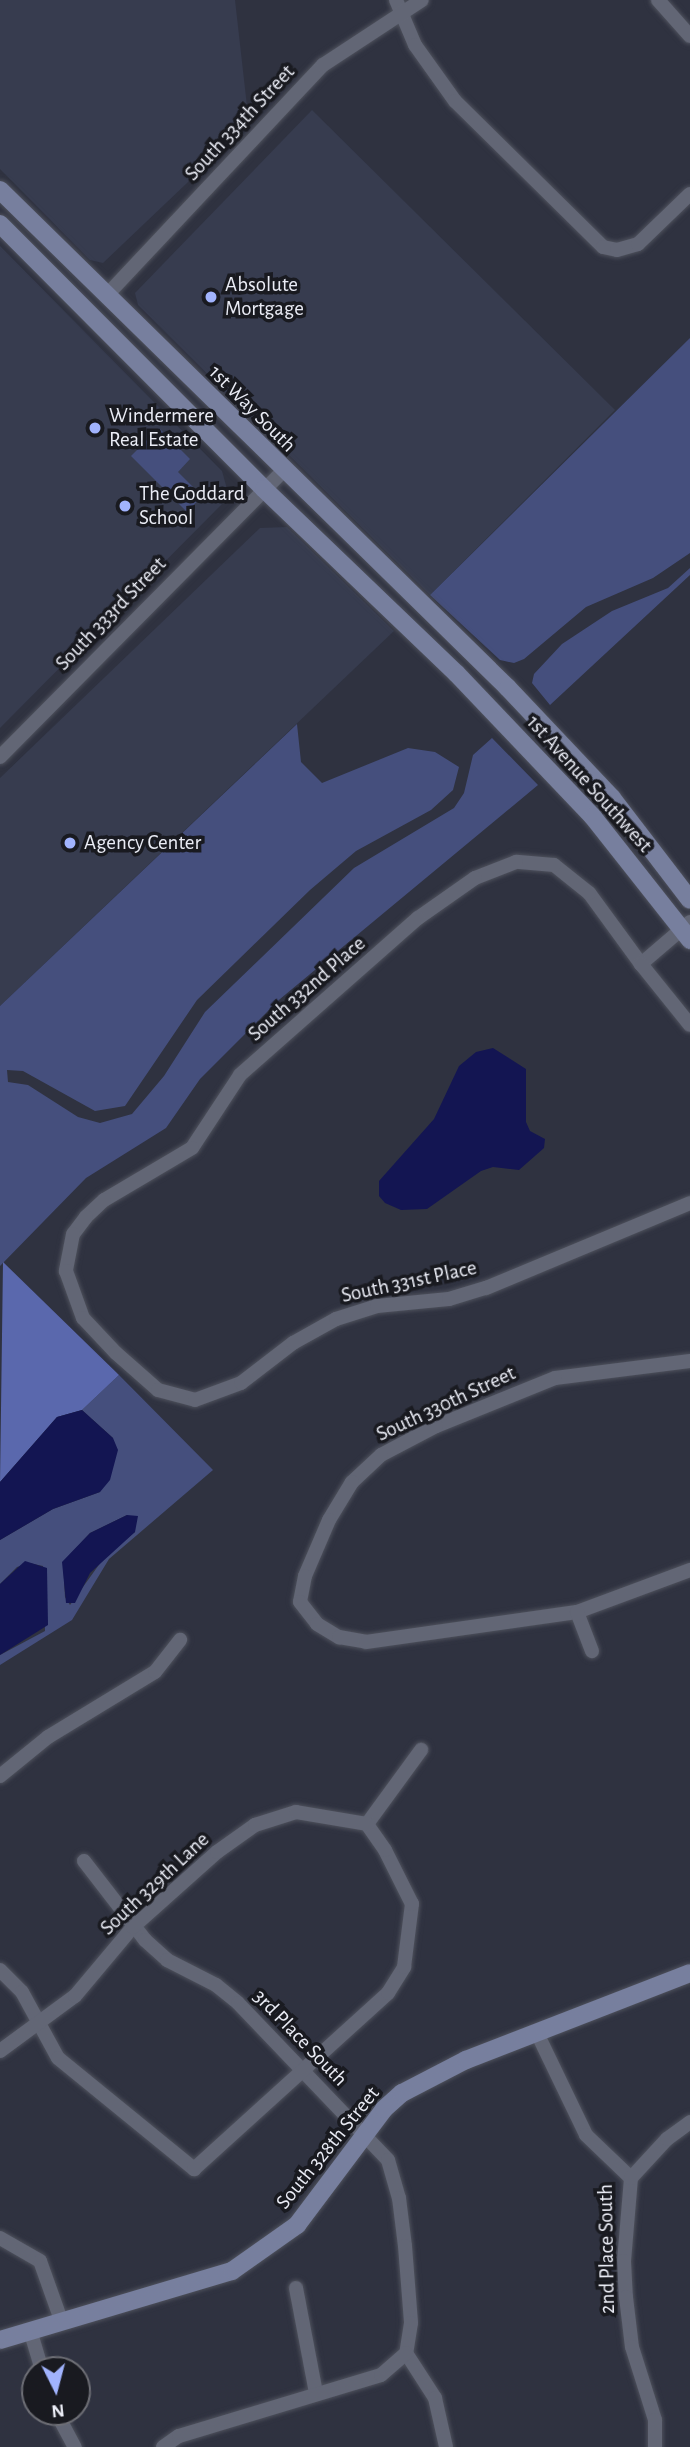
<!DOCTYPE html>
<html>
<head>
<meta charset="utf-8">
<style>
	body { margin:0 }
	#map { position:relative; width:690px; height:2447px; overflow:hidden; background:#2f3240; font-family:"Alegreya Sans",sans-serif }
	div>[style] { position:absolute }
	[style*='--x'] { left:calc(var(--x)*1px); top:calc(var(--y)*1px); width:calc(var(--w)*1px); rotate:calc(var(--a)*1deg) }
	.built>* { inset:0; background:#373c4f }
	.green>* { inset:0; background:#454f7d }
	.forest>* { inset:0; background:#5a68ad }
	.water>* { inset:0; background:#131552 }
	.roads { filter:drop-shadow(0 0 2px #4e515c) drop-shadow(0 0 2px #4e515c) }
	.street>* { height:14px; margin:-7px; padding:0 7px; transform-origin:7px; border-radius:7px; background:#626675 }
	.secondary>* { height:18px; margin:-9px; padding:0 9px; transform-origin:9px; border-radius:9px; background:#777f9e }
	.dots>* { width:19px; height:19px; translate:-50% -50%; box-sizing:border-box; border:4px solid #191a20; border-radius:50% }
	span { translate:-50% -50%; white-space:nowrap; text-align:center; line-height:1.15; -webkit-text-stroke:7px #191a20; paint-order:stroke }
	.street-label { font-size:21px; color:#eaecf5 }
	.poi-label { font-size:21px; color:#eaecf5 }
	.left { translate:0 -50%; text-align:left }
	.north { position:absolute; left:21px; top:2356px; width:70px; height:70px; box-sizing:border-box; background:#191a20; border:2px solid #6d6e75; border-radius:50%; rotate:174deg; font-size:19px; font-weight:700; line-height:28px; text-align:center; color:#eaecf5 }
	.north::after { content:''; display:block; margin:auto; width:24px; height:32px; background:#a1b3fd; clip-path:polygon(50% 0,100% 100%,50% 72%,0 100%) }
</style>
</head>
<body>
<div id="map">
	<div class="built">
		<div style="clip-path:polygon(0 0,235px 0,249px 124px,103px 263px,90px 260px,0 169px)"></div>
		<div style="clip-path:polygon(312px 110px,615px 410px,430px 595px,138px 305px,135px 293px)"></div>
		<div style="clip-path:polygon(0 246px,222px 471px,227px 489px,224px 502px,0 728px)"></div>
		<div style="clip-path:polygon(287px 527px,394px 631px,0 1006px,0 778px,260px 528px)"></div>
	</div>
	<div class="green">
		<div style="clip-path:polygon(690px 338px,690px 553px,653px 578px,586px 607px,524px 659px,514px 663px,500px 660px,430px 595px)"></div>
		<div style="clip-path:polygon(159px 428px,190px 459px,178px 472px,202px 496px,187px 512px,131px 456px)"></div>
		<div style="clip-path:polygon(690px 568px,690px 575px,550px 705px,532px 683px,534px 674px,562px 644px,612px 611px,668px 588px)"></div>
		<div style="clip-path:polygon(297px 724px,301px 762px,322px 783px,408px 748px,435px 752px,459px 767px,453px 790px,431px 810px,356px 851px,310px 890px,197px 1000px,125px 1106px,95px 1111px,23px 1071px,7px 1070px,8px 1082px,28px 1085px,78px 1117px,100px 1123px,132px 1114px,164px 1076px,205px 1012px,354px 868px,454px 808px,464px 793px,473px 755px,492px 738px,538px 785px,280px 999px,200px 1079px,166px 1128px,86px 1178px,0 1266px,0 1006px)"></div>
		<div style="clip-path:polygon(evenodd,119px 1375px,213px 1470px,109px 1559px,72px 1620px,0 1665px,0 1655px,45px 1631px,43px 1566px,29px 1563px,17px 1567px,0 1584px,0 1540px,53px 1509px,100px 1492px,113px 1438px,82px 1410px,119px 1375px,127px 1515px,135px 1532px,106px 1555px,70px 1605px,65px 1597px,63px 1562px,90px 1533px,127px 1515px)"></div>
	</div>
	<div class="forest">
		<div style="clip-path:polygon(3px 1262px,119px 1375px,82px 1410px,57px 1417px,0 1482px)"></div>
	</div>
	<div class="water">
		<div style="clip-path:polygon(493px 1048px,526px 1069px,526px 1122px,530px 1131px,545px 1139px,544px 1148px,519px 1170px,493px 1167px,481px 1171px,427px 1209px,401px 1210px,385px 1203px,379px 1196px,379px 1181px,434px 1119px,459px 1066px,476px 1052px)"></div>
		<div style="clip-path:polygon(82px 1410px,113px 1438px,118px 1450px,110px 1480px,100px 1492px,53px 1509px,0 1540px,0 1482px,57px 1417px)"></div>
		<div style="clip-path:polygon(127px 1515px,138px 1516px,135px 1532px,90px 1573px,75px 1603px,66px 1603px,62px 1562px,90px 1533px)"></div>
		<div style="clip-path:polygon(25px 1561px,47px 1568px,48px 1625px,0 1655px,0 1584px)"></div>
	</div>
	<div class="roads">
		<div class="street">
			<div style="--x:396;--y:0;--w:49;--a:67.1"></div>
			<div style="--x:415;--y:45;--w:69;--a:54.5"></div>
			<div style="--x:455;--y:101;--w:208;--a:44.6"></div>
			<div style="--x:603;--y:247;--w:14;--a:12"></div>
			<div style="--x:617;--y:250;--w:22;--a:-16"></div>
			<div style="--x:638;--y:244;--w:72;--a:-43.9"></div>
			<div style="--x:658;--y:0;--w:48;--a:48.4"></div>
			<div style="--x:106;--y:296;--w:317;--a:-46.8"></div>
			<div style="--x:323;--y:65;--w:118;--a:-33.3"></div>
			<div style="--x:0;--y:757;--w:401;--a:-45.3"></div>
			<div style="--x:690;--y:922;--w:65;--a:139.4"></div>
			<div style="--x:641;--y:964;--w:88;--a:-126.2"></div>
			<div style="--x:589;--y:893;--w:45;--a:-141.3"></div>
			<div style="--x:554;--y:865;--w:38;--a:-175"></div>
			<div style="--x:516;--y:862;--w:44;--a:158.7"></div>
			<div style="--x:475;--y:878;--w:70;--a:144.9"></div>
			<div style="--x:418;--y:918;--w:237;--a:138.6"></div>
			<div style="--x:240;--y:1075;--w:87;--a:123.3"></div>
			<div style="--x:192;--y:1148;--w:102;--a:149.4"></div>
			<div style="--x:104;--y:1200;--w:25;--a:137"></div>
			<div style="--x:86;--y:1217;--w:21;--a:127"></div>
			<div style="--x:73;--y:1234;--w:38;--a:101"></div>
			<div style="--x:66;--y:1271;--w:50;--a:70.1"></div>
			<div style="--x:83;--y:1318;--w:48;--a:46.7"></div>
			<div style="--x:116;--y:1353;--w:56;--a:41.4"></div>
			<div style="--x:158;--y:1390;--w:38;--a:15"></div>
			<div style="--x:195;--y:1400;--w:49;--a:-20.3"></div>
			<div style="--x:241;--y:1383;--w:66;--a:-37.6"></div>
			<div style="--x:293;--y:1343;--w:49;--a:-29.2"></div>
			<div style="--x:336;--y:1319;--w:43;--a:-17.6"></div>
			<div style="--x:377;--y:1306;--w:72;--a:-5.6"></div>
			<div style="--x:449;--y:1299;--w:39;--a:-17"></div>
			<div style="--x:486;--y:1288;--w:221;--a:-22.6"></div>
			<div style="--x:641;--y:964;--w:78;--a:51.2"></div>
			<div style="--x:690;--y:1361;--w:136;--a:172.8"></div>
			<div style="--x:555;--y:1378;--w:128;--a:158"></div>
			<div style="--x:436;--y:1426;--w:62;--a:152.2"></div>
			<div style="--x:381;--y:1455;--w:40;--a:137"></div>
			<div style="--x:352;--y:1482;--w:44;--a:121.2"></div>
			<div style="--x:329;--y:1520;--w:61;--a:113.2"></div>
			<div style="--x:305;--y:1576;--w:26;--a:101"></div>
			<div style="--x:300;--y:1602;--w:28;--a:52"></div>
			<div style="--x:317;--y:1624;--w:26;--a:31"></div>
			<div style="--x:339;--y:1637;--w:27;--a:10"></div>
			<div style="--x:366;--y:1642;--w:213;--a:-8.1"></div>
			<div style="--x:577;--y:1612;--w:121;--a:-20.4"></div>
			<div style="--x:577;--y:1612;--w:42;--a:69"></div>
			<div style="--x:0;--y:1776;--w:62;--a:-39.1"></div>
			<div style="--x:48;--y:1737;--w:125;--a:-31.3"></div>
			<div style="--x:155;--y:1672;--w:41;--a:-52"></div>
			<div style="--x:367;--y:1824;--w:92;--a:-53.9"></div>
			<div style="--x:84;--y:1861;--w:100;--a:52.3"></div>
			<div style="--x:145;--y:1940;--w:30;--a:42"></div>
			<div style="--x:167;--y:1960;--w:55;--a:27"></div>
			<div style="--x:216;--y:1985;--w:28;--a:39"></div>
			<div style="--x:238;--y:2003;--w:217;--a:46.3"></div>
			<div style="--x:388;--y:2160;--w:40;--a:74"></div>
			<div style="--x:399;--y:2198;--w:48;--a:82.9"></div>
			<div style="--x:405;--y:2246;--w:77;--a:85.5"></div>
			<div style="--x:411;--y:2323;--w:30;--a:99"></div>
			<div style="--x:406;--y:2353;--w:54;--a:57.2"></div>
			<div style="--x:435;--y:2398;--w:50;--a:77.3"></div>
			<div style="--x:0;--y:1970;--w:31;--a:45"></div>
			<div style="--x:22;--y:1992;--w:75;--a:61.4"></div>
			<div style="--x:58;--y:2058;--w:176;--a:39.2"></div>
			<div style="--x:194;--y:2169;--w:262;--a:-42.2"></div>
			<div style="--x:388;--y:1993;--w:31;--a:-58"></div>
			<div style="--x:404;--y:1967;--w:64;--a:-82.8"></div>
			<div style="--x:412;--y:1904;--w:60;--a:-116.6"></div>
			<div style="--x:385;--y:1850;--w:32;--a:-125"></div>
			<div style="--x:537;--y:2033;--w:113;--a:64.3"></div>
			<div style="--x:586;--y:2135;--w:62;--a:43.7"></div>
			<div style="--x:631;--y:2178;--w:83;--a:94.8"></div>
			<div style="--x:624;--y:2261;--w:36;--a:87"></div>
			<div style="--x:626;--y:2297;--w:50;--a:83.2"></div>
			<div style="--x:632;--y:2347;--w:77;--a:72.5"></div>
			<div style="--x:655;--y:2420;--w:27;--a:90"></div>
			<div style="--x:0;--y:2051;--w:93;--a:-36.3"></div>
			<div style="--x:75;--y:1996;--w:90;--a:-50"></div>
			<div style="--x:133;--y:1927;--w:113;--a:-41.8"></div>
			<div style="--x:217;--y:1852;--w:47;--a:-35.4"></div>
			<div style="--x:255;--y:1825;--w:43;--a:-17.6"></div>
			<div style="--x:296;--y:1812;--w:72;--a:9.6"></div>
			<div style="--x:631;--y:2178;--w:53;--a:-47.3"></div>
			<div style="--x:667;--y:2139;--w:29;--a:-36"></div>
			<div style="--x:0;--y:2238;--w:46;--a:29.9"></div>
			<div style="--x:40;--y:2261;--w:63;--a:70.4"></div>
			<div style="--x:296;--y:2288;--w:107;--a:79.2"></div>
			<div style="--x:30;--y:2330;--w:42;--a:73.3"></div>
			<div style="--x:56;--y:2412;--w:40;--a:62"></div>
			<div style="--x:163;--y:2447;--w:19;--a:-35"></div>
			<div style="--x:179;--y:2436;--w:211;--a:-16.8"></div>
			<div style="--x:381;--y:2375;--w:33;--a:-41"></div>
		</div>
		<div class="secondary">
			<div style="--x:0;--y:190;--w:711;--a:44.43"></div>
			<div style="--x:508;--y:688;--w:151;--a:46.6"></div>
			<div style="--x:612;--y:798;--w:128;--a:52.6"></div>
			<div style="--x:0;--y:224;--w:374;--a:45.1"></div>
			<div style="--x:264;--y:489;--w:267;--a:43.8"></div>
			<div style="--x:457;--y:674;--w:197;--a:46.4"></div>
			<div style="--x:593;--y:817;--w:157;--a:51.7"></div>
			<div style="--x:0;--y:2340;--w:242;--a:-16.6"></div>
			<div style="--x:232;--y:2271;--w:80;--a:-35.3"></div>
			<div style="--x:297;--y:2225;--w:145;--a:-53.1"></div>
			<div style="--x:384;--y:2109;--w:24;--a:-42"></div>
			<div style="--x:402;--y:2093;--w:72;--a:-27.3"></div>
			<div style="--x:466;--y:2060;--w:240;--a:-21.2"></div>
		</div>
	</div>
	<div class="dots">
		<div style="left:211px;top:297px;background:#a1b3fd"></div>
		<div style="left:95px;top:428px;background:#a1b3fd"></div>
		<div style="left:125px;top:506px;background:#a1b3fd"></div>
		<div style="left:70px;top:843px;background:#a1b3fd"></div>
	</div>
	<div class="street-label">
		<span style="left:240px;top:123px;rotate:-47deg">South 334th Street</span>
		<span style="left:252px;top:409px;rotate:45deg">1st Way South</span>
		<span style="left:111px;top:614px;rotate:-46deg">South 333rd Street</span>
		<span style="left:589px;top:784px;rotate:48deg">1st Avenue Southwest</span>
		<span style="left:307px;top:989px;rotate:-41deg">South 332nd Place</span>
		<span style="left:409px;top:1282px;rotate:-12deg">South 331st Place</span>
		<span style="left:446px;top:1404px;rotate:-25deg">South 330th Street</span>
		<span style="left:155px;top:1884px;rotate:-43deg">South 329th Lane</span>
		<span style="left:300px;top:2038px;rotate:46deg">3rd Place South</span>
		<span style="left:328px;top:2148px;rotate:-51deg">South 328th Street</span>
		<span style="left:607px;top:2249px;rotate:-91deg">2nd Place South</span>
	</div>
	<div class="poi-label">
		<span class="left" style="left:225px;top:297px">Absolute<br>Mortgage</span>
		<span class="left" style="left:109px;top:428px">Windermere<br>Real Estate</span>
		<span class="left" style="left:139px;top:506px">The Goddard<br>School</span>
		<span class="left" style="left:84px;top:843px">Agency Center</span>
	</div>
	<div class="north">N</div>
</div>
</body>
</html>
